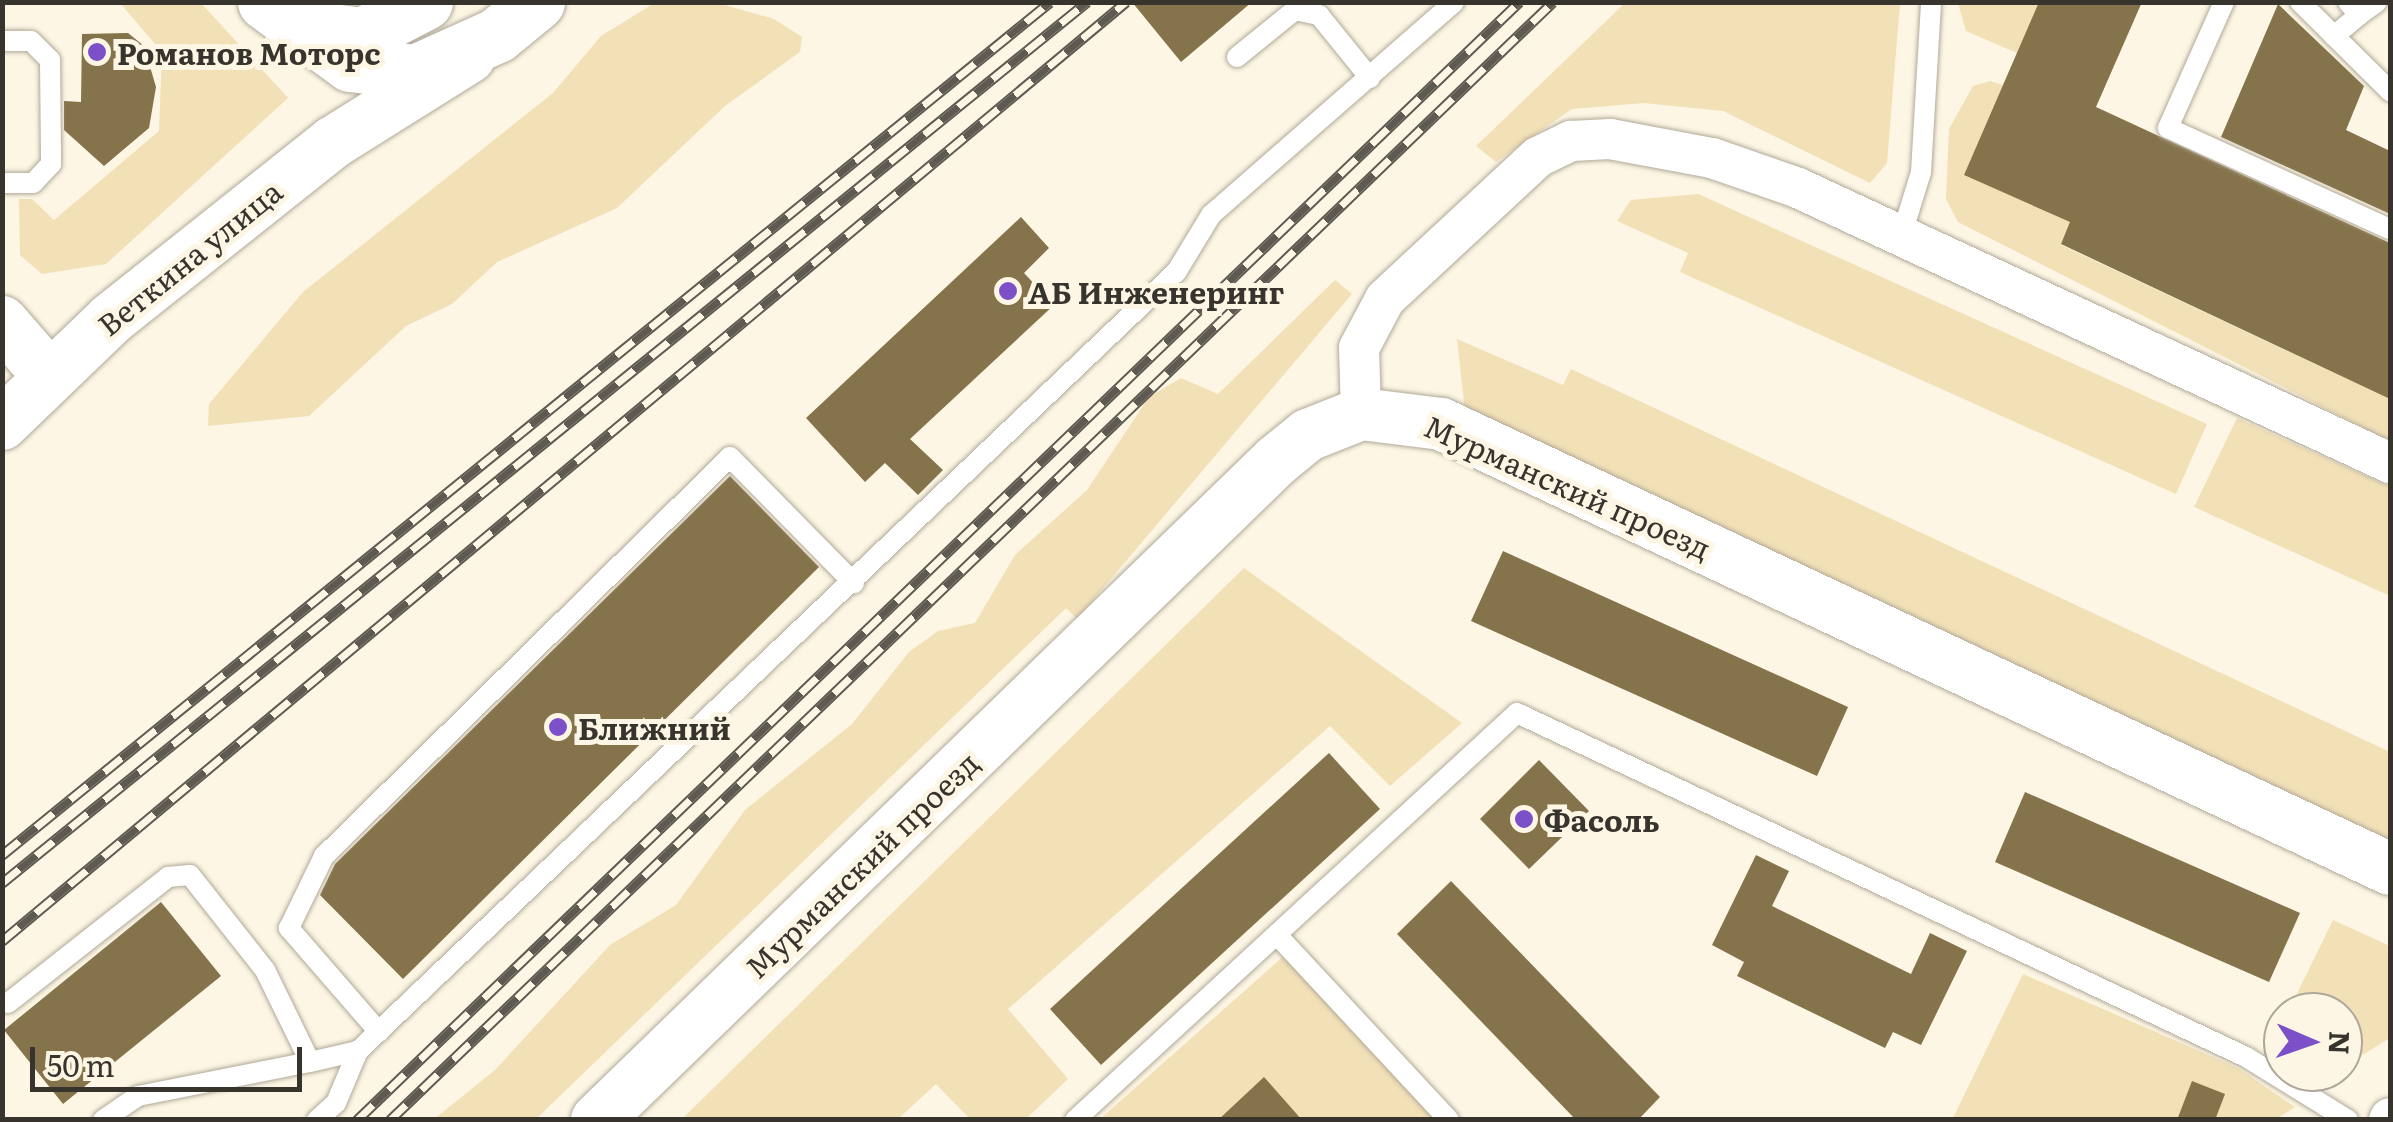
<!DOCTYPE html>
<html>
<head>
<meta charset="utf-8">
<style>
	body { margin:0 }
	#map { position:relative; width:2393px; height:1122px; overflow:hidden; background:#fdf6e4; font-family:Literata,serif }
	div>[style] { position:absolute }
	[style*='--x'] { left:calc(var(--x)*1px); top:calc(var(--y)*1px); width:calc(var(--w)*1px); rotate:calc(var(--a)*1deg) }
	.green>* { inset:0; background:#f2e0b7 }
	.building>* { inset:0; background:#85734b }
	.roads { filter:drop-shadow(0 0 2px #b1a999) drop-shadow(0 0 2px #b1a999) }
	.service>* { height:20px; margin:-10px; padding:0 10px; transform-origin:10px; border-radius:10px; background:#fff }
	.minor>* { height:40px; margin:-20px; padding:0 20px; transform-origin:20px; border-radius:20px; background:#fff }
	.tertiary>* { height:52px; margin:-26px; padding:0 26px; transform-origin:26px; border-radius:26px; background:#fff }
	.secondary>* { height:55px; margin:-27.5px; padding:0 27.5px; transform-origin:27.5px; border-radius:27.5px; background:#fff }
	.rail>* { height:11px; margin-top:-5.5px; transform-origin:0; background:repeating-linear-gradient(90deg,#fdf6e4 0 22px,#5e5a52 0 44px); box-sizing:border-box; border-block:2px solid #5e5a52 }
	.dots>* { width:28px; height:28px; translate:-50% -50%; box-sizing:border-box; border:5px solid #fdf6e4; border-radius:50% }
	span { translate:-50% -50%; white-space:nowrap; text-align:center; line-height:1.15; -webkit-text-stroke:10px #fdf6e4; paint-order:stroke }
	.poi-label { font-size:30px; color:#37342e; font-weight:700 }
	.left { translate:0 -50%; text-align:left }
	.street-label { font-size:30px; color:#37342e }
	.frame { position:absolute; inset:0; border:5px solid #37342e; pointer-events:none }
	.north { position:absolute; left:2263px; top:992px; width:100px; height:100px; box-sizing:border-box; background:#fdf6e4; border:2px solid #aea89b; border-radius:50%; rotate:92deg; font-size:28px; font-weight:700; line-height:40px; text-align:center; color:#37342e }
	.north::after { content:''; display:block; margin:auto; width:35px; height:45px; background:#7c50c9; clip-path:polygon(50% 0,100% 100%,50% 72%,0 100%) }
	.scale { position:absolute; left:30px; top:1047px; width:272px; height:45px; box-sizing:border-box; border:5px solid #37342e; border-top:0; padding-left:12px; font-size:30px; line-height:35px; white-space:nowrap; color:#37342e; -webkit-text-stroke:8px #fdf6e4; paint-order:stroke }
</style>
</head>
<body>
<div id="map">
	<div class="green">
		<div style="clip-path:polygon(656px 2px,718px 3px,774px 19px,802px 37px,800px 52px,725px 106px,617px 208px,497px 262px,452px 304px,406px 326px,309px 416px,208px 426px,209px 404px,303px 292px,553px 93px,601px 36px)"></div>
		<div style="clip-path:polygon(1626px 2px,1900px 3px,1887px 163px,1870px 183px,1723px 111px,1644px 103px,1572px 109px,1496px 162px,1476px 146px)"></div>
		<div style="clip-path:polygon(120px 3px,201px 3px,288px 98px,106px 264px,42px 274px,20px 255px,19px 199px,32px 199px,54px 220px,159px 131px,162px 52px)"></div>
		<div style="clip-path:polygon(1958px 3px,2039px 3px,2017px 53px,1966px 31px)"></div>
		<div style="clip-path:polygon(1990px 81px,2003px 85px,1964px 175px,2071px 222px,2061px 245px,2390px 399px,2390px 441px,1958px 222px,1946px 199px,1949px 129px,1973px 86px)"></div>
		<div style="clip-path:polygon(1698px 194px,2207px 424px,2176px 494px,1680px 272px,1688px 253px,1617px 221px,1631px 200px)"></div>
		<div style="clip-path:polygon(1335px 280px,1352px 294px,1077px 619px,1066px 608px,536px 1119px,433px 1120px,495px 1070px,610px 945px,676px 905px,745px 810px,852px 724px,909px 652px,938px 631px,975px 623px,1015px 555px,1087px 490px,1149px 397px,1181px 378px,1218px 394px)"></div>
		<div style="clip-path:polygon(1457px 339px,1563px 385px,1571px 369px,2390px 752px,2390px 849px,1465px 412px)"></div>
		<div style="clip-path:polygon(2237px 418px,2390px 487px,2390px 596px,2194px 507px)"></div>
		<div style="clip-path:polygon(1244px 568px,1462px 723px,1390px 786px,1330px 726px,1008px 1009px,1068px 1079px,1026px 1119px,970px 1119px,936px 1084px,898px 1119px,682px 1119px)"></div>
		<div style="clip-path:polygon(2333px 920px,2390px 946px,2390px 1038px,2343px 1067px,2343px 1012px,2288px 1012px)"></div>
		<div style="clip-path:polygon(1286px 954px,1434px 1119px,1099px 1120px)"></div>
		<div style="clip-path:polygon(2023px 974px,2238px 1068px,2295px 1107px,2275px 1120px,1952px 1120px)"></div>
	</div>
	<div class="building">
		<div style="clip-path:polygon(1132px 2px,1252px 2px,1181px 62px)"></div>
		<div style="clip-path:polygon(2039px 2px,2142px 2px,2096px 107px,2390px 243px,2390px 399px,2061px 244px,2070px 222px,1964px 175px)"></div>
		<div style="clip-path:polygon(2278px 4px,2364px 86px,2346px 130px,2390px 151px,2390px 214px,2221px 137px)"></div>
		<div style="clip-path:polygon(128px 33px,144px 46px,156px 87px,149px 128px,104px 166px,64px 130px,64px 101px,81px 102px,82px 34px)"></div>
		<div style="clip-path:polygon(1021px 217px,1049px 248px,1024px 273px,1054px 305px,910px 439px,943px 470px,918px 495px,885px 463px,865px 482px,806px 418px)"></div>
		<div style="clip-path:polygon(730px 476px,819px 567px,403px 979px,320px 895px,335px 864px)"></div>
		<div style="clip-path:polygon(1503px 551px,1848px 707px,1817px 776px,1471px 621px)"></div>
		<div style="clip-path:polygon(1329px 753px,1380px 809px,1101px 1065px,1050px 1009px)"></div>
		<div style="clip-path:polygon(1539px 760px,1589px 811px,1529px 869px,1480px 819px)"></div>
		<div style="clip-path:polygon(2025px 792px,2300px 913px,2269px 982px,1995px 862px)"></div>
		<div style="clip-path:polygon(1756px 855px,1789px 871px,1772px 906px,1911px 974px,1930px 933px,1967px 951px,1921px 1045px,1893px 1032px,1885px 1048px,1737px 976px,1744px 962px,1712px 945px)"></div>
		<div style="clip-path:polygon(1451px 881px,1660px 1097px,1638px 1120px,1576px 1120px,1397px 934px)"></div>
		<div style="clip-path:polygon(161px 902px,221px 976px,63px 1104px,4px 1030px)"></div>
		<div style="clip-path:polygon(1264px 1077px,1302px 1120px,1218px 1120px)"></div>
		<div style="clip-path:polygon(2192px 1081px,2225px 1094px,2215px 1120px,2177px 1120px)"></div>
	</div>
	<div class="roads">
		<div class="service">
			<div style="--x:2224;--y:2;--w:138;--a:114"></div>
			<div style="--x:2168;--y:128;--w:244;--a:24.5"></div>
			<div style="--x:2300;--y:2;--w:127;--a:44.7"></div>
			<div style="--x:2359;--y:15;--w:22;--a:-36"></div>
			<div style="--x:2334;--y:36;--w:33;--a:-40"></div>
			<div style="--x:2359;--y:15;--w:17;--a:-130"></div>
			<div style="--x:2;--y:41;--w:29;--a:0"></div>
			<div style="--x:31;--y:41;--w:27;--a:45"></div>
			<div style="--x:50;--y:60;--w:104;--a:89.4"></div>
			<div style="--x:51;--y:164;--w:26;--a:133"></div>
			<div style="--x:33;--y:183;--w:31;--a:180"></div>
			<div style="--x:1237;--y:57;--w:75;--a:-39"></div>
			<div style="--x:1295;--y:10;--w:25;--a:12"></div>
			<div style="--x:1319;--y:15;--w:81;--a:51"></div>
			<div style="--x:1900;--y:240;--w:71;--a:-72.8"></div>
			<div style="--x:1921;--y:172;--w:170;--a:-86.6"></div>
			<div style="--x:1277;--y:935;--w:253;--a:47.1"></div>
			<div style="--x:8;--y:1003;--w:204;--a:-38.2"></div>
			<div style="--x:168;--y:877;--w:22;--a:-5"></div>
			<div style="--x:190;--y:875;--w:121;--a:51.7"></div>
			<div style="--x:265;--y:970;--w:102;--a:63.9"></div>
			<div style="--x:310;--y:1062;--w:49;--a:-12.9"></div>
			<div style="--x:358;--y:1051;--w:1131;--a:-43.6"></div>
			<div style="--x:1177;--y:271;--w:66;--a:-58.7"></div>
			<div style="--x:1211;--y:215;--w:323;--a:-41.2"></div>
			<div style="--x:379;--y:1032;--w:138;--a:-130.9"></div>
			<div style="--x:289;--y:928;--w:80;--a:-64.1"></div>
			<div style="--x:324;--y:856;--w:569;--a:-44.5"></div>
			<div style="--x:730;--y:457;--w:177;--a:45.5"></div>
			<div style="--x:103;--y:1120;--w:42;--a:-34.4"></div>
			<div style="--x:138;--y:1096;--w:175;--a:-11.2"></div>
			<div style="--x:317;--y:1120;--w:25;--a:-42"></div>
			<div style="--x:336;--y:1103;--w:56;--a:-67.1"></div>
			<div style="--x:1075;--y:1120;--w:601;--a:-42.64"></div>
			<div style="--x:1517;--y:713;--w:806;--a:25.26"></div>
			<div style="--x:2246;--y:1057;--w:120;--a:31.7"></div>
		</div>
		<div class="minor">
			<div style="--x:1361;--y:414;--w:66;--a:-91.7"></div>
			<div style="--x:1359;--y:348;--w:55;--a:-62"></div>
			<div style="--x:1385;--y:299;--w:209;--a:-42.9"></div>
			<div style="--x:1538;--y:157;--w:37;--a:-26"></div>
			<div style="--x:1571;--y:141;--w:39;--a:-3"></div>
			<div style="--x:1610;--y:139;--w:104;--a:10.6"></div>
			<div style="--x:1712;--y:158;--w:91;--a:19.2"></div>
			<div style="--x:1798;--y:188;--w:653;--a:24.92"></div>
			<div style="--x:2389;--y:1120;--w:2;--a:-63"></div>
		</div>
		<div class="tertiary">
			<div style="--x:2;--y:322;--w:72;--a:49"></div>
			<div style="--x:2;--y:424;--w:151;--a:-43.9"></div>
			<div style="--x:111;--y:319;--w:283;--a:-38.5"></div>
			<div style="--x:332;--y:143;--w:162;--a:-32.1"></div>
			<div style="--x:597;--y:1120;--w:946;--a:-44.14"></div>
			<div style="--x:1276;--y:461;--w:41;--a:-39.1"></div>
			<div style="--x:1308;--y:435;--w:57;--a:-21.6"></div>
			<div style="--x:1361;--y:414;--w:81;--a:7.1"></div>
			<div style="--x:1441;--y:424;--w:1048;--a:25.12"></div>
		</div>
		<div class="secondary">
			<div style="--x:265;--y:2;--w:105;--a:36.1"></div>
			<div style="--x:350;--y:64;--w:65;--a:7"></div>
			<div style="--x:415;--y:72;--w:90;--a:-24.3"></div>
			<div style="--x:497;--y:35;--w:52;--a:-39.5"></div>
			<div style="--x:300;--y:27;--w:63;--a:7.4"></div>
			<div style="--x:362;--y:35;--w:71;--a:-27.6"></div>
		</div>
	</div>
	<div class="rail">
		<div style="--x:2;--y:855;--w:1351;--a:-39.14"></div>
		<div style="--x:2;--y:883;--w:1398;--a:-39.08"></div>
		<div style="--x:2;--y:941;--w:1465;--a:-39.88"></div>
		<div style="--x:357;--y:1120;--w:1613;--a:-43.89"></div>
		<div style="--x:390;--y:1120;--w:1613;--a:-43.87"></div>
	</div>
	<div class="dots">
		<div style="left:97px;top:52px;background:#7c50c9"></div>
		<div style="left:1008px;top:291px;background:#7c50c9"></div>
		<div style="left:558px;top:727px;background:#7c50c9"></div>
		<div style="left:1524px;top:819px;background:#7c50c9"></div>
	</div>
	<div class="poi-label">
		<span class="left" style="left:117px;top:52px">Романов Моторс</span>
		<span class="left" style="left:1028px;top:291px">АБ Инженеринг</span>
		<span class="left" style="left:578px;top:727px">Ближний</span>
		<span class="left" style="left:1544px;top:819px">Фасоль</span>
	</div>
	<div class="street-label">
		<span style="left:189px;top:257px;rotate:-39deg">Веткина улица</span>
		<span style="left:1568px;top:486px;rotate:24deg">Мурманский проезд</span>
		<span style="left:861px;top:864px;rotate:-44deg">Мурманский проезд</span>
	</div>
	<div class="frame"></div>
	<div class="north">N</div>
	<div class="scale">50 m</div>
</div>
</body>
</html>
